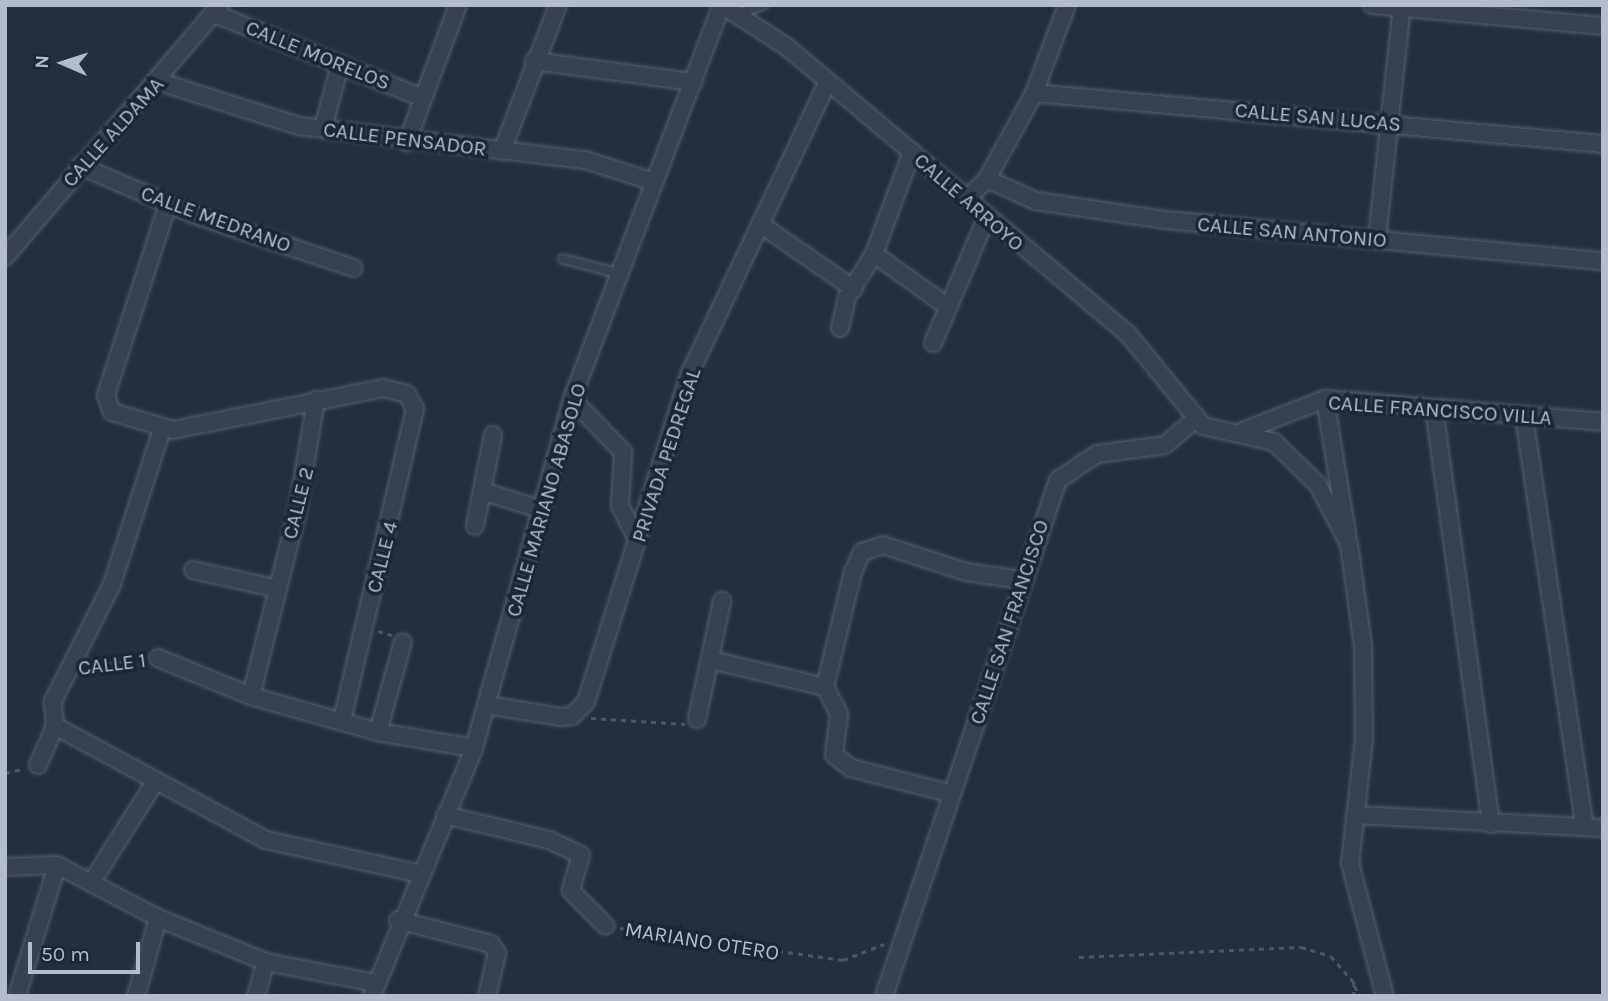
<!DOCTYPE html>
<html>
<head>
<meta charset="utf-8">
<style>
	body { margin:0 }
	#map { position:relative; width:1608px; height:1001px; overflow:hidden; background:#242f3e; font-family:Karla,sans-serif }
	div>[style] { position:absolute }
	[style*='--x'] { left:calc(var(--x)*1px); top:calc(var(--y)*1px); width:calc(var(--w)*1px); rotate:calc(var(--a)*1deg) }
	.path>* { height:2.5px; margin-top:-1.25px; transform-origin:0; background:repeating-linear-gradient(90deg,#44595c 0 5px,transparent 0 10px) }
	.roads { filter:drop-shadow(0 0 2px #565f6c) drop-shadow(0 0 2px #565f6c) }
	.service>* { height:8px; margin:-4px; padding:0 4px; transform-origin:4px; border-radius:4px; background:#38414e }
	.minor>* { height:16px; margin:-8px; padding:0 8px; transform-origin:8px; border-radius:8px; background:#38414e }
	span { translate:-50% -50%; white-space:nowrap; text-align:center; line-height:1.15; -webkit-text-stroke:7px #1d2633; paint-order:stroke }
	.street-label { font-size:21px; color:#b4bcc9 }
	.frame { position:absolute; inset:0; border:7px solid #b4bcc9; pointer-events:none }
	.north { position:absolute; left:28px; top:28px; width:70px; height:70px; -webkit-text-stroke:5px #1d2633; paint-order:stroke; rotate:273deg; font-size:19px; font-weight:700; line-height:28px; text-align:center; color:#b4bcc9 }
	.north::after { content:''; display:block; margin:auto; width:24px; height:32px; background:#b4bcc9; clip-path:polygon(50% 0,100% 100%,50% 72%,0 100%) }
	.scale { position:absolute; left:28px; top:942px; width:112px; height:32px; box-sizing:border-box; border:4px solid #b4bcc9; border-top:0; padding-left:9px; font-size:21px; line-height:24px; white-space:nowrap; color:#b4bcc9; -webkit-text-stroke:5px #1d2633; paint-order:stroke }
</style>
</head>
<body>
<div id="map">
	<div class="path">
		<div style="--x:378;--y:631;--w:15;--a:16"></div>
		<div style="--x:89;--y:665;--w:56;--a:-6.1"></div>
		<div style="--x:591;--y:718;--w:94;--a:3.7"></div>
		<div style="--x:5;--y:773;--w:17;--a:-13"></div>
		<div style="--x:620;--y:928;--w:225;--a:8.2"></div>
		<div style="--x:843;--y:960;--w:44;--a:-21.3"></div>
		<div style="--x:1079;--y:957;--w:222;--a:-2.6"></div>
		<div style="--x:1301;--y:947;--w:31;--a:17"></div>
		<div style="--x:1331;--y:956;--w:35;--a:49"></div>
		<div style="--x:1354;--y:982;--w:14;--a:90"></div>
		<div style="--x:1355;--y:986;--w:11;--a:68"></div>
	</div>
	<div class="roads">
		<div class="service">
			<div style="--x:737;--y:14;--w:28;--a:-19"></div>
			<div style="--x:563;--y:259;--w:59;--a:14.7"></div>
		</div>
		<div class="minor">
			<div style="--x:722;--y:5;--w:77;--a:32.9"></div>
			<div style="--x:787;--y:47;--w:446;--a:40.1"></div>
			<div style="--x:1128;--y:334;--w:119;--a:50.8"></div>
			<div style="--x:1203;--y:426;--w:73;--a:12.7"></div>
			<div style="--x:1274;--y:442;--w:62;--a:44.3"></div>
			<div style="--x:1318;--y:485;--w:67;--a:62.3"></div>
			<div style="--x:1349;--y:544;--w:103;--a:82.2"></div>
			<div style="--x:1363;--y:646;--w:93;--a:89.4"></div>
			<div style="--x:1364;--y:739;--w:125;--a:96.4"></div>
			<div style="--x:1350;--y:863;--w:138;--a:75.3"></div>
			<div style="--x:1372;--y:5;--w:232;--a:5.2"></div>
			<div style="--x:213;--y:13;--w:226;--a:22.1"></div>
			<div style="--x:534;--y:61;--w:161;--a:7.5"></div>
			<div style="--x:160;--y:82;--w:146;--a:17.6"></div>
			<div style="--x:299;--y:126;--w:288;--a:6.8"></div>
			<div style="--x:585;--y:160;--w:72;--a:17.7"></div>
			<div style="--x:1034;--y:93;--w:571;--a:5.12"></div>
			<div style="--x:323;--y:128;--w:65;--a:-74.9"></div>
			<div style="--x:407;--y:142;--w:146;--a:-69.6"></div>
			<div style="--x:502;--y:151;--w:156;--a:-69"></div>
			<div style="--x:80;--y:166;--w:125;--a:23.1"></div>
			<div style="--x:195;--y:215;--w:167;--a:18.5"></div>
			<div style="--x:987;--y:179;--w:54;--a:24.2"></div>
			<div style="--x:1036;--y:201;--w:132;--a:8.3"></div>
			<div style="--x:1167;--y:220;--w:438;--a:5.4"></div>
			<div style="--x:968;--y:198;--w:27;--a:-45"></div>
			<div style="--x:987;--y:179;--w:98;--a:-61.3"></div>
			<div style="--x:1034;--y:93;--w:94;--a:-69.4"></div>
			<div style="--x:168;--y:204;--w:201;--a:108"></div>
			<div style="--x:106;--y:395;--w:18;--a:71"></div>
			<div style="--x:112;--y:412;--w:64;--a:16.4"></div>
			<div style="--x:173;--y:430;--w:214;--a:-11.3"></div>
			<div style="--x:383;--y:388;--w:25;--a:14"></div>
			<div style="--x:407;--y:394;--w:17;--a:62"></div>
			<div style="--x:415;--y:409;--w:320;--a:103.2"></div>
			<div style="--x:760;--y:224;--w:114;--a:34.7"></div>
			<div style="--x:1377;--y:239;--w:235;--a:-83.9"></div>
			<div style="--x:874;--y:254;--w:91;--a:35.6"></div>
			<div style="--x:5;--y:257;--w:331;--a:-49.5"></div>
			<div style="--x:840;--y:328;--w:32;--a:-77"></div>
			<div style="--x:847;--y:297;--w:51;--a:-57.9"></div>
			<div style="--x:874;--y:254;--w:109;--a:-69.6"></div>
			<div style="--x:933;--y:343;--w:135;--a:-66.9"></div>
			<div style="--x:572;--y:399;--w:74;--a:46.1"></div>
			<div style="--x:623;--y:452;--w:54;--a:93.2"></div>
			<div style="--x:620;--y:506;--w:39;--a:63"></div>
			<div style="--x:1325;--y:399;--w:137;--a:80.7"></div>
			<div style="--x:1434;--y:408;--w:420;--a:82.2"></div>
			<div style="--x:1524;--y:416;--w:416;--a:81.6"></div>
			<div style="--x:1243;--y:431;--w:88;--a:-21.3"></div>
			<div style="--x:1325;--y:399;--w:279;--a:4.7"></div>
			<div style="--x:482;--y:491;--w:64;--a:17.3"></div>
			<div style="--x:475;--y:526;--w:93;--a:-78.8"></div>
			<div style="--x:193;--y:570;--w:83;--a:12.5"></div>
			<div style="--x:158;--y:658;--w:100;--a:22.2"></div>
			<div style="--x:251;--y:696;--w:132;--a:15.8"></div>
			<div style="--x:378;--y:732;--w:97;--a:9.5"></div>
			<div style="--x:715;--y:661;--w:113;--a:13.3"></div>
			<div style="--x:251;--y:696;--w:189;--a:-75.9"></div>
			<div style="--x:297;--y:513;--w:115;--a:-80.5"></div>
			<div style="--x:487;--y:705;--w:74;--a:9.3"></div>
			<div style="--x:560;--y:717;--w:12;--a:-5"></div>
			<div style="--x:572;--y:716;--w:20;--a:-45"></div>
			<div style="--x:586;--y:702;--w:345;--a:-72.5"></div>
			<div style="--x:690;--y:373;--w:321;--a:-64.7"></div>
			<div style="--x:697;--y:719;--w:121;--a:-78"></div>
			<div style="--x:55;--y:726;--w:240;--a:28.4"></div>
			<div style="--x:266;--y:840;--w:158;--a:12.4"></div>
			<div style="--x:55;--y:726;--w:25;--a:-95"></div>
			<div style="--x:53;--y:701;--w:131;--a:-63.2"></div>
			<div style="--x:112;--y:584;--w:163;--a:-72.1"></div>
			<div style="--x:378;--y:732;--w:93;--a:-74.5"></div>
			<div style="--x:38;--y:765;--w:43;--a:-66.4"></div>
			<div style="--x:949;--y:793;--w:101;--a:-165.7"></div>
			<div style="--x:851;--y:768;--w:21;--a:-143"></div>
			<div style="--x:834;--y:755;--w:41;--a:-83"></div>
			<div style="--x:839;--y:714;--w:30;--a:-117"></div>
			<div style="--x:825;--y:687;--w:118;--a:-76.3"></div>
			<div style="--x:853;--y:572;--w:22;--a:-66"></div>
			<div style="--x:862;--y:552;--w:22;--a:-18"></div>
			<div style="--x:883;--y:545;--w:87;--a:18"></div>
			<div style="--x:966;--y:572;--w:57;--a:8.1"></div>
			<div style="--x:445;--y:815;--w:107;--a:13.5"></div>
			<div style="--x:549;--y:840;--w:35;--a:25"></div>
			<div style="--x:581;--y:855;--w:37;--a:106"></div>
			<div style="--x:571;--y:891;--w:49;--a:45"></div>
			<div style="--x:1355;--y:815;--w:248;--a:3"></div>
			<div style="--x:5;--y:867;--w:52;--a:-2.2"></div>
			<div style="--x:57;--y:865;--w:114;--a:27.7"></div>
			<div style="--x:158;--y:918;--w:117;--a:22.2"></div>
			<div style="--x:266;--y:962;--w:112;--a:10.8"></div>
			<div style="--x:93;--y:880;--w:116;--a:-57.7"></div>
			<div style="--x:398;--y:920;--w:96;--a:14.5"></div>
			<div style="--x:491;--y:944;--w:11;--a:56"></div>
			<div style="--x:497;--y:953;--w:44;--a:103.1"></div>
			<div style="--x:17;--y:996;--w:137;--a:-73"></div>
			<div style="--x:136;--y:996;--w:81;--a:-74.2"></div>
			<div style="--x:256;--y:996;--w:35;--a:-74"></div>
			<div style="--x:372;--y:996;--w:268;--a:-67.6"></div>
			<div style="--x:474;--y:748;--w:362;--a:-74.3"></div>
			<div style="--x:572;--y:399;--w:422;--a:-69.2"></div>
			<div style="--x:884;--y:996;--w:545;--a:-71.37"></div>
			<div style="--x:1058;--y:480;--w:47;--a:-33.7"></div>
			<div style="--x:1097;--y:454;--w:69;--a:-7.5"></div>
			<div style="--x:1165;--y:445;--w:42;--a:-40.2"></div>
		</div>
	</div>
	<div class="street-label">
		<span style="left:318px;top:55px;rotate:22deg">CALLE MORELOS</span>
		<span style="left:1318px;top:117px;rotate:5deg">CALLE SAN LUCAS</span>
		<span style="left:113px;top:132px;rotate:-48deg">CALLE ALDAMA</span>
		<span style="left:405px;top:139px;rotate:7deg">CALLE PENSADOR</span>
		<span style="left:969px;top:202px;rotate:41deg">CALLE ARROYO</span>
		<span style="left:216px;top:219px;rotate:20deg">CALLE MEDRANO</span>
		<span style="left:1292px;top:232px;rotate:5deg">CALLE SAN ANTONIO</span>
		<span style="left:1440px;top:410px;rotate:4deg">CALLE FRANCISCO VILLA</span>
		<span style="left:666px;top:455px;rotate:-72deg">PRIVADA PEDREGAL</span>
		<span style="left:546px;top:500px;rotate:-74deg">CALLE MARIANO ABASOLO</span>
		<span style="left:298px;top:503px;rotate:-76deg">CALLE 2</span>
		<span style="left:382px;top:557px;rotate:-76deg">CALLE 4</span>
		<span style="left:1009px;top:622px;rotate:-72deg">CALLE SAN FRANCISCO</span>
		<span style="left:112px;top:664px;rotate:-7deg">CALLE 1</span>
		<span style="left:702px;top:941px;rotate:9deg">MARIANO OTERO</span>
	</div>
	<div class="frame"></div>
	<div class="north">N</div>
	<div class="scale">50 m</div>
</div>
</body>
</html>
